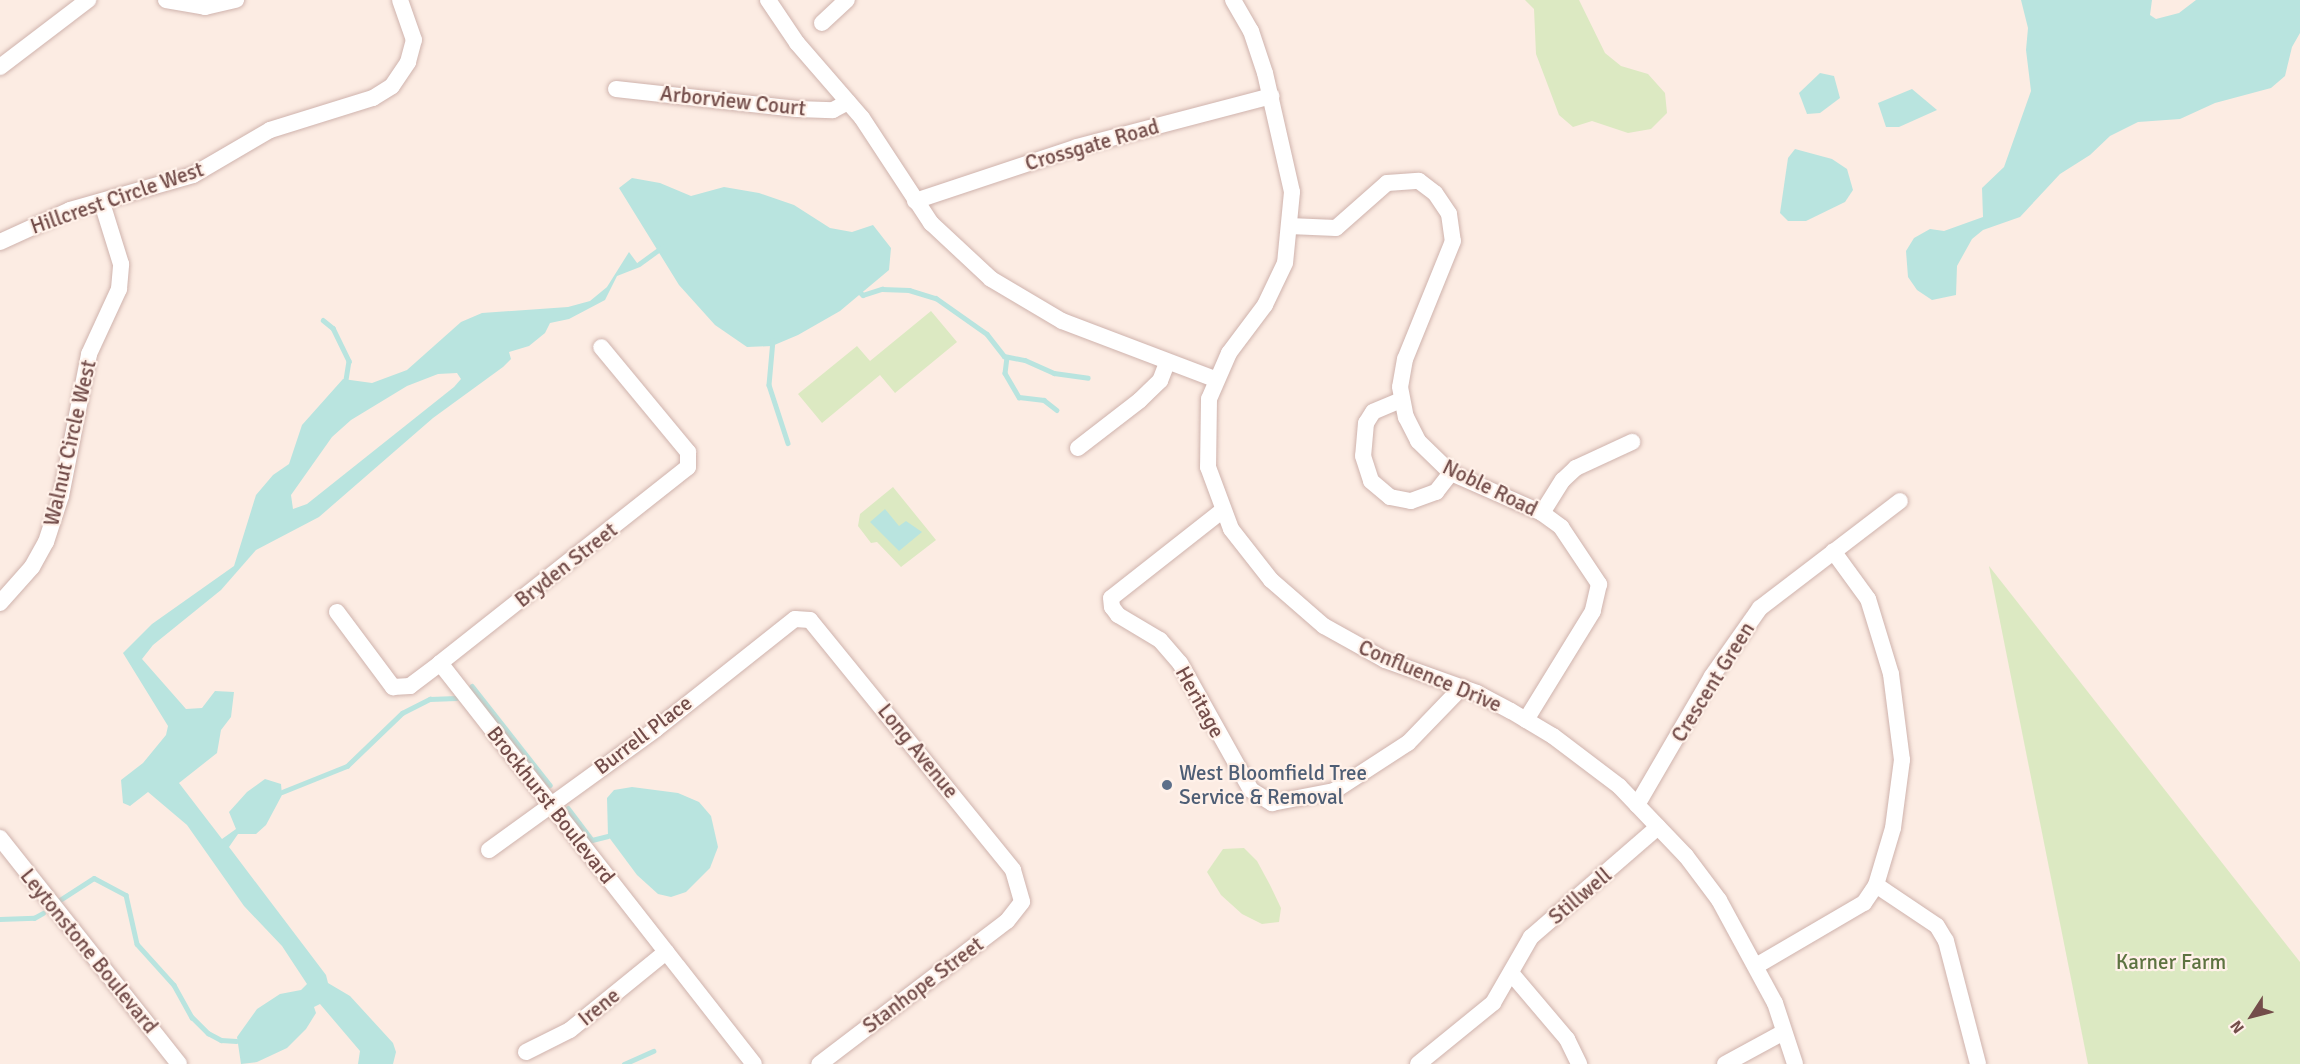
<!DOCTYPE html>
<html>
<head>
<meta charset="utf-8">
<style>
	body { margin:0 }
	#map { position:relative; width:2300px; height:1064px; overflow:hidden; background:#fcece3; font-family:Signika,sans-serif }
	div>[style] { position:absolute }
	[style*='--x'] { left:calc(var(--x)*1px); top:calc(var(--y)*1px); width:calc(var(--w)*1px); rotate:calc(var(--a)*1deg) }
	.green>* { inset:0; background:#dce9c2 }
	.water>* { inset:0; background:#b9e4df }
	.stream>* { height:4.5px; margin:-2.25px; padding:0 2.25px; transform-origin:2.25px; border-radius:2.25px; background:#b9e4df }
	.roads { filter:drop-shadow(0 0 2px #cfb3ad) drop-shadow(0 0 2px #cfb3ad) }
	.street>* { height:16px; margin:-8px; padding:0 8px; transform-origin:8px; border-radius:8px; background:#fff }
	.dots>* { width:16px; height:16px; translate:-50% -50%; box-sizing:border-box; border:3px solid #fff1e9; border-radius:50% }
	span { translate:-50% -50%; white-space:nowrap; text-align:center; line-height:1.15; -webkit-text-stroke:4.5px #fff1e9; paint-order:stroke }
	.street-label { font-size:21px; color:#734d4a }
	.service-label { font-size:21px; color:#4e5e75 }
	.left { translate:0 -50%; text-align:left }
	.park-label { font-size:21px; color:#5d7340 }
	.north { position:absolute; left:2222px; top:986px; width:60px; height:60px; -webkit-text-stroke:4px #fff1e9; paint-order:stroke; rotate:234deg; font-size:16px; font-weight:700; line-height:24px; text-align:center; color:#734d4a }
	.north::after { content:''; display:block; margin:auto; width:21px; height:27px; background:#734d4a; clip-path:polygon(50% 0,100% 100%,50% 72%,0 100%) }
</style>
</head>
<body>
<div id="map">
	<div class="green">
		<div style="clip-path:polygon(1525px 0,1579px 0,1605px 53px,1621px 66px,1648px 74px,1665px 93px,1667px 113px,1651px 129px,1628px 133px,1592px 121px,1573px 127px,1559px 115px,1547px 83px,1536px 54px,1534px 9px)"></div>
		<div style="clip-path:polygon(931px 311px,957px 342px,895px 393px,880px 375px,822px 423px,798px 394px,857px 346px,870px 361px)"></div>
		<div style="clip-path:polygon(893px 487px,936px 540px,901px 567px,877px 542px,871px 543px,858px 526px,860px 514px)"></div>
		<div style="clip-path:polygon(1989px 566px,2300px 962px,2300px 1064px,2088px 1064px)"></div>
		<div style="clip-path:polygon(1244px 848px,1257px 861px,1270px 885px,1281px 908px,1279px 922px,1262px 924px,1242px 914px,1221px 895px,1207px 872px,1223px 849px)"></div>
	</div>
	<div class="water">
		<div style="clip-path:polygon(2021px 0,2152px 0,2150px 15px,2156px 19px,2179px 13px,2196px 0,2300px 0,2300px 33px,2292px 47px,2285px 76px,2271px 88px,2215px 103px,2180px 119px,2138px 122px,2110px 136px,2090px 155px,2060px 174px,2020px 217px,1983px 230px,1972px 239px,1957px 266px,1956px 295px,1932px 300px,1917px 290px,1908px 277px,1906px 251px,1914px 238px,1930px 229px,1944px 231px,1983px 217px,1982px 188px,2004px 167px,2031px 91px,2026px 50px,2028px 28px)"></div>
		<div style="clip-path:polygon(1820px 73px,1834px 76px,1840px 98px,1820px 113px,1807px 114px,1799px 93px)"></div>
		<div style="clip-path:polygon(1912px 89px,1937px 110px,1899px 127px,1886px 127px,1878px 103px)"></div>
		<div style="clip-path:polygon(1795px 149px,1832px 159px,1847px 169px,1853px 190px,1845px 202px,1806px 221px,1788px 221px,1780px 213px,1788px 158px)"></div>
		<div style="clip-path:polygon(632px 178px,660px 183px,691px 196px,724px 187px,759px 193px,794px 205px,830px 228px,852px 232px,873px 225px,891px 248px,889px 270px,840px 311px,798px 335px,772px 346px,747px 347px,715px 325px,679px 285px,619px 188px)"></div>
		<div style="clip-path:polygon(evenodd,629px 252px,640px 267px,617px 276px,605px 300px,569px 319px,550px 323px,545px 333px,529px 346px,509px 352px,511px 359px,503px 367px,433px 418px,319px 517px,256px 550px,221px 590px,153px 645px,142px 659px,186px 709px,202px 708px,215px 691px,234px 692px,231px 717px,221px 730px,217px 753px,179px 783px,222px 839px,236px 829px,229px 812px,247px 792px,265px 779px,281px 784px,282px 795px,266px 825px,256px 834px,238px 834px,229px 847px,326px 975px,328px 983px,350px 996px,393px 1043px,396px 1052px,393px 1064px,358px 1064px,360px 1051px,320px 1004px,314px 1007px,316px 1013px,306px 1029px,287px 1048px,257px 1062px,241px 1064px,237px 1037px,257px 1009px,280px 994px,301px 990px,307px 984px,282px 946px,244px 906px,187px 825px,148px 792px,130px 806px,123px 803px,121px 780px,143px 763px,166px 735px,168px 726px,123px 653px,152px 624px,234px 566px,256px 495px,273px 475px,289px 464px,302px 425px,343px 379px,372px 383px,407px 370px,461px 322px,482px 313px,568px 307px,590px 301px,607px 287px,629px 252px,457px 373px,461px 379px,454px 387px,307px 504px,293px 509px,291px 495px,332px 437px,351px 420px,407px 386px,438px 374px,457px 373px)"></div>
		<div style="clip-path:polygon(885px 509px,899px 526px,906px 521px,922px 532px,899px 551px,870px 522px)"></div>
		<div style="clip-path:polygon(632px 787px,678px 793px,699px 802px,711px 816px,718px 847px,710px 868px,686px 892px,671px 897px,658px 894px,637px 875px,608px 836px,607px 798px,614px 790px)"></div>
	</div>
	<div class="stream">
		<div style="--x:639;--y:264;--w:31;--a:-36"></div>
		<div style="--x:860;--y:292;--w:4;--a:45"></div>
		<div style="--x:863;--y:295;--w:20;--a:-18"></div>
		<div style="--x:882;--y:289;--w:27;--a:2"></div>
		<div style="--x:909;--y:290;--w:28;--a:17"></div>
		<div style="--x:936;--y:298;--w:62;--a:35.2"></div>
		<div style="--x:987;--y:334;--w:28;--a:52"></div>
		<div style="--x:1004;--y:356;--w:21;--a:11"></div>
		<div style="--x:1025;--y:360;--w:32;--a:24"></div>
		<div style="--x:1054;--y:373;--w:34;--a:8"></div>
		<div style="--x:323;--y:320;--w:13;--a:39"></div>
		<div style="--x:333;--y:328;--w:37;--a:64"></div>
		<div style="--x:349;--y:361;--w:18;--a:99"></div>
		<div style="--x:773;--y:340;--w:45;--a:95.1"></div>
		<div style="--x:769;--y:385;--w:61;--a:71.9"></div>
		<div style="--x:1007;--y:357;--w:16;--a:97"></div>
		<div style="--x:1005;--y:373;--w:28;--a:60"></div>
		<div style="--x:1019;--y:397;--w:25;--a:7"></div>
		<div style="--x:1044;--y:400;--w:16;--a:38"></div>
		<div style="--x:472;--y:686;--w:126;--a:51.8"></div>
		<div style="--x:282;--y:792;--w:70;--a:-21.8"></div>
		<div style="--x:347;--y:766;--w:76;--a:-43.9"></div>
		<div style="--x:402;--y:713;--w:31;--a:-27"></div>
		<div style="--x:430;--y:699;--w:26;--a:-2"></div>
		<div style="--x:568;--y:808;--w:40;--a:53"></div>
		<div style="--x:592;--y:840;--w:16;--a:-14"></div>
		<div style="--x:60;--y:900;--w:40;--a:-32.9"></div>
		<div style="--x:94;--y:878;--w:36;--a:28"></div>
		<div style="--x:126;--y:895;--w:50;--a:77.3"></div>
		<div style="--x:137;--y:944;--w:55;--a:47.9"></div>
		<div style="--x:174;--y:985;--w:37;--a:61"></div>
		<div style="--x:192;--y:1017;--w:23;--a:45"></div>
		<div style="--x:208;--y:1033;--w:15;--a:28"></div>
		<div style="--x:221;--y:1040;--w:15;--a:4"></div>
		<div style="--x:0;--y:919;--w:34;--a:-2"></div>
		<div style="--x:34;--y:918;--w:10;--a:-29"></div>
		<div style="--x:624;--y:1064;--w:32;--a:-24"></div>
	</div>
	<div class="roads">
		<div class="street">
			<div style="--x:166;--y:0;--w:40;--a:10"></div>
			<div style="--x:205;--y:7;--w:32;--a:-13"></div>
			<div style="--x:768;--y:0;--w:52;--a:56"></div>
			<div style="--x:797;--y:43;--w:99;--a:49.1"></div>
			<div style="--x:862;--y:118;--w:126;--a:56.7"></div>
			<div style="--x:931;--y:223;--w:82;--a:43"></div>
			<div style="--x:991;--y:279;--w:82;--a:30.6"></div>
			<div style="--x:1062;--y:321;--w:164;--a:20.8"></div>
			<div style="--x:1233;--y:0;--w:36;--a:60"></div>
			<div style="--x:1251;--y:31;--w:44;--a:71.6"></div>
			<div style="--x:1265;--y:73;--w:122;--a:77.2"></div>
			<div style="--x:1292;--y:192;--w:71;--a:95.6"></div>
			<div style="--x:1285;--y:263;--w:47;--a:115.5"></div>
			<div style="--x:1265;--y:305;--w:60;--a:126.9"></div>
			<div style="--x:1229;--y:353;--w:50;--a:113.5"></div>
			<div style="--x:1209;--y:399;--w:68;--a:90.8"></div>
			<div style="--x:1208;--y:467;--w:66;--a:69.6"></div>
			<div style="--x:1231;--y:529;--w:65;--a:51.9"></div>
			<div style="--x:1271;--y:580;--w:70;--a:41"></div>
			<div style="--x:1324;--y:626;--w:70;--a:29.1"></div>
			<div style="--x:1385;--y:660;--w:98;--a:19.7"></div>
			<div style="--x:1477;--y:693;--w:38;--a:28"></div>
			<div style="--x:1511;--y:711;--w:49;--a:30.8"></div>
			<div style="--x:1553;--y:736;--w:83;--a:37.1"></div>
			<div style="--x:1619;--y:786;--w:97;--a:46.3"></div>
			<div style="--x:1686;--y:856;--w:55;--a:53.1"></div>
			<div style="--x:1719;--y:900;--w:117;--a:61.5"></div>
			<div style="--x:1775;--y:1003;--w:64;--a:71.8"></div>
			<div style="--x:822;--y:23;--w:34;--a:-43"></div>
			<div style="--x:0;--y:67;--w:111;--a:-37.3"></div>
			<div style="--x:616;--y:89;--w:182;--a:6.3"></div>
			<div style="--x:797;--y:109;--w:36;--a:2"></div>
			<div style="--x:833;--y:110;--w:17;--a:-28"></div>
			<div style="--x:915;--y:201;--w:171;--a:-18.4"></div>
			<div style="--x:1077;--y:147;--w:201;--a:-14.7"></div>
			<div style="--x:1289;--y:226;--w:47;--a:2.4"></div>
			<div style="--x:1336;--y:228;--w:68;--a:-41.4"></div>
			<div style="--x:1387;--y:183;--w:32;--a:-4"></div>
			<div style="--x:1419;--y:181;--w:20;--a:37"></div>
			<div style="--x:1435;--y:193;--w:25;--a:56"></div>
			<div style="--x:1449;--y:214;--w:27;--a:82"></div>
			<div style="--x:1453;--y:241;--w:127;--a:112.1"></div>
			<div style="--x:1405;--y:359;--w:28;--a:100"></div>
			<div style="--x:1400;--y:387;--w:31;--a:79"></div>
			<div style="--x:1406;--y:417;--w:27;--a:63"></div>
			<div style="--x:1418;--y:441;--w:46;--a:44.1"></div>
			<div style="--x:1451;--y:473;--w:99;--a:23.7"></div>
			<div style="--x:1542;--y:513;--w:24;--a:36"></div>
			<div style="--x:1561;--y:527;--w:69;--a:56.3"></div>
			<div style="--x:1599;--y:584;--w:28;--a:103"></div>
			<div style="--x:1593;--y:611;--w:128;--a:121.6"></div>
			<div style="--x:0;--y:242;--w:77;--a:-24.6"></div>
			<div style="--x:70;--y:210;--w:128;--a:-15.9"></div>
			<div style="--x:193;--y:175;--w:89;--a:-30.3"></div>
			<div style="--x:270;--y:130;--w:108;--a:-17.3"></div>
			<div style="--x:373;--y:98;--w:22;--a:-32"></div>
			<div style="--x:392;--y:86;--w:29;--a:-56"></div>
			<div style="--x:408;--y:62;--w:23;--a:-75"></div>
			<div style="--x:414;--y:40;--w:42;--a:-109.3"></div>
			<div style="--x:1401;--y:400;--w:30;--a:157"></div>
			<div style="--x:1373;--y:412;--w:13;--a:122"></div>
			<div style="--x:1366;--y:423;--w:33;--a:95"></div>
			<div style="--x:1363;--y:456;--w:26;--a:72"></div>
			<div style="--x:1371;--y:481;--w:25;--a:40"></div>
			<div style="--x:1390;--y:497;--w:21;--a:11"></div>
			<div style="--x:1411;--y:501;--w:27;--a:-20"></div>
			<div style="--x:1436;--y:492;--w:24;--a:-52"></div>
			<div style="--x:1078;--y:448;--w:78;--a:-37.7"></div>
			<div style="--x:1140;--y:400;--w:28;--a:-44"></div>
			<div style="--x:1160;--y:381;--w:19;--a:-69"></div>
			<div style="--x:1223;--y:510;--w:142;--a:141.8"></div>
			<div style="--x:1111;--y:598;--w:9;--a:84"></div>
			<div style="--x:1112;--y:607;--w:10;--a:53"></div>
			<div style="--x:1118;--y:615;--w:49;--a:30.8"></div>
			<div style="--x:1160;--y:640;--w:30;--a:49"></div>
			<div style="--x:1180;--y:663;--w:145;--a:60.8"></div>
			<div style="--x:1251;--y:790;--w:25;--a:32"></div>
			<div style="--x:1272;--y:803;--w:63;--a:-11"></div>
			<div style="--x:1334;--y:791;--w:88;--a:-33"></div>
			<div style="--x:1408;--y:743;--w:78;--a:-46"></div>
			<div style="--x:1542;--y:513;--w:39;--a:-58"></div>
			<div style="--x:1563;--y:480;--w:18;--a:-43"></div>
			<div style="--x:1576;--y:468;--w:62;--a:-24.9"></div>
			<div style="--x:0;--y:603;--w:48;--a:-48.4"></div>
			<div style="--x:32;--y:567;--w:29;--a:-61"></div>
			<div style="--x:46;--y:542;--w:48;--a:-71.9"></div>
			<div style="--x:61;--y:496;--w:145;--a:-78.8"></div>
			<div style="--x:89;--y:354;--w:72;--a:-65.2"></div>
			<div style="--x:119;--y:289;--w:25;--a:-85"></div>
			<div style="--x:121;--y:264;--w:64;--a:-107.3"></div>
			<div style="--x:337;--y:612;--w:94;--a:53.3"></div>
			<div style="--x:393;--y:687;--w:17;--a:-3"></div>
			<div style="--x:410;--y:686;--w:38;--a:-37"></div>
			<div style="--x:440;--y:663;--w:509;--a:51.94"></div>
			<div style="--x:440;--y:663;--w:316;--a:-38.3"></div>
			<div style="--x:688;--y:467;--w:15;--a:-90"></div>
			<div style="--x:688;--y:452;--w:136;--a:-129.6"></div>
			<div style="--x:1637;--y:805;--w:149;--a:-59.8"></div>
			<div style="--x:1712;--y:676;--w:83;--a:-54.8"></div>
			<div style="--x:1760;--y:608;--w:176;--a:-37.4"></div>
			<div style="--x:0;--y:838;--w:288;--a:51.6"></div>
			<div style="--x:489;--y:850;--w:206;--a:-35.9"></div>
			<div style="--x:656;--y:729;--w:177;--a:-38.4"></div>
			<div style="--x:795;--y:619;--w:15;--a:4"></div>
			<div style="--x:810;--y:620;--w:322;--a:50.9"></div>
			<div style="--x:1013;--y:870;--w:33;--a:74"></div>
			<div style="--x:1022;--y:902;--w:24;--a:128"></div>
			<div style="--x:1007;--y:921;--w:236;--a:142.7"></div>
			<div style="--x:1876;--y:885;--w:73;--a:33.9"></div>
			<div style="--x:1937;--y:926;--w:17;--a:59"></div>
			<div style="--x:1946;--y:941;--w:127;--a:75.4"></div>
			<div style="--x:1756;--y:966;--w:125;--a:-30.3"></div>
			<div style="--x:1864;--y:903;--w:22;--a:-56"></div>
			<div style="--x:1876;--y:885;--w:59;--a:-73.4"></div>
			<div style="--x:1893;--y:828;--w:69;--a:-82.5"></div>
			<div style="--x:1902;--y:760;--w:87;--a:-97.3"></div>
			<div style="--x:1891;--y:674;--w:78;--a:-107"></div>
			<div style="--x:1868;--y:599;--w:59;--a:-126.1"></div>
			<div style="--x:1511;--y:973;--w:87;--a:49.7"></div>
			<div style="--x:1567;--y:1039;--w:28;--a:64"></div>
			<div style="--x:526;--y:1052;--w:49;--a:-26.6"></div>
			<div style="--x:570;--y:1030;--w:124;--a:-39.1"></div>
			<div style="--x:1418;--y:1064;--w:97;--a:-39.1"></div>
			<div style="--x:1493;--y:1003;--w:76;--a:-60.1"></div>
			<div style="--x:1531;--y:937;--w:168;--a:-40.9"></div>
			<div style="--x:1725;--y:1064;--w:67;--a:-28.5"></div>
		</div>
	</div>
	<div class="dots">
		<div style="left:1167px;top:785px;background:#5c6f8a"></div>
	</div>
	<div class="street-label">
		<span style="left:733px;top:101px;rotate:6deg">Arborview Court</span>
		<span style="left:1092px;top:145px;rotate:-16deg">Crossgate Road</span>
		<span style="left:117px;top:198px;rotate:-19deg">Hillcrest Circle West</span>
		<span style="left:70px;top:443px;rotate:-77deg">Walnut Circle West</span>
		<span style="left:1490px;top:488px;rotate:26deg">Noble Road</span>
		<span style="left:566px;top:565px;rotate:-38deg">Bryden Street</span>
		<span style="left:1430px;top:676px;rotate:23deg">Confluence Drive</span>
		<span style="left:1713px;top:682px;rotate:-58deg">Crescent Green</span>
		<span style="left:1200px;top:702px;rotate:61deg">Heritage</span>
		<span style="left:643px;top:735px;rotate:-37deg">Burrell Place</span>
		<span style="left:918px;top:751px;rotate:51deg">Long Avenue</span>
		<span style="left:551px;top:805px;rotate:52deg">Brockhurst Boulevard</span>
		<span style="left:1580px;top:896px;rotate:-40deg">Stillwell</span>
		<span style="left:89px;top:951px;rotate:51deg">Leytonstone Boulevard</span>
		<span style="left:923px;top:985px;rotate:-37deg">Stanhope Street</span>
		<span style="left:599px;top:1007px;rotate:-39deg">Irene</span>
	</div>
	<div class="service-label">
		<span class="left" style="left:1179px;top:785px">West Bloomfield Tree<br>Service &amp; Removal</span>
	</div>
	<div class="park-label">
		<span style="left:2171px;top:962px">Karner Farm</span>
	</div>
	<div class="north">N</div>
</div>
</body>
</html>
